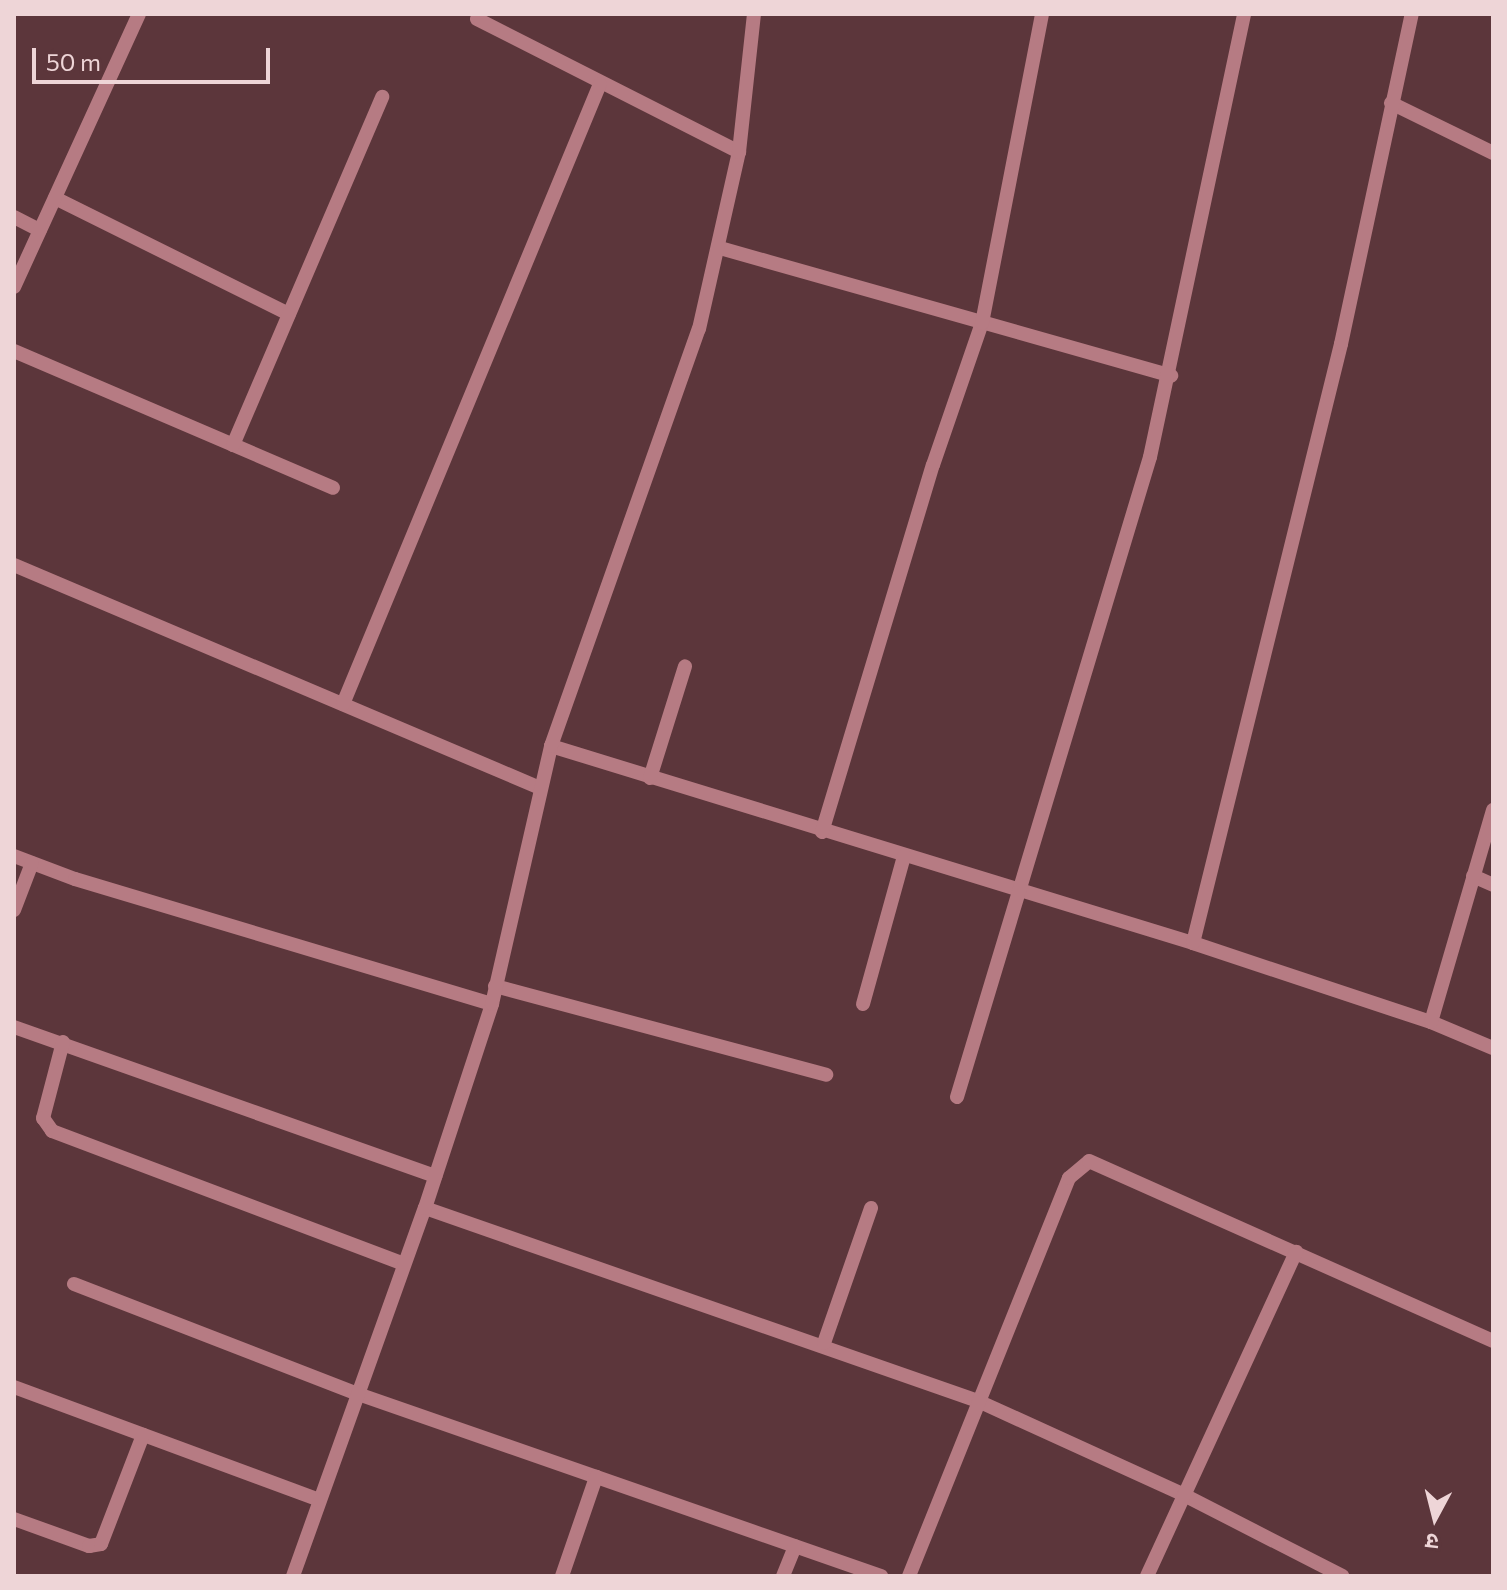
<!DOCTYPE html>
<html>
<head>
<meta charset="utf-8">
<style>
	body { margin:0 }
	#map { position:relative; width:1507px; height:1590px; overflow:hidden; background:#5c363b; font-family:Commissioner,"Noto Sans Devanagari",sans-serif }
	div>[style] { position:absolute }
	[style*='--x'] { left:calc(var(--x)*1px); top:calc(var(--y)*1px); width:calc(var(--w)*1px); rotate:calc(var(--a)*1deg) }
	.minor>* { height:14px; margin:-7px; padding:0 7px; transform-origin:7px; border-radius:7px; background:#b67b83 }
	span { translate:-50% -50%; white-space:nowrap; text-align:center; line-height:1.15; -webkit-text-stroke:6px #5c363b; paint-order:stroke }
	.frame { position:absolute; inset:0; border:16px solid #eed5d7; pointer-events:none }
	.north { position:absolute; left:1395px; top:1478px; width:80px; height:80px; -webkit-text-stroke:6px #5c363b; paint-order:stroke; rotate:187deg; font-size:22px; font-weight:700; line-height:32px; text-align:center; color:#eed5d7 }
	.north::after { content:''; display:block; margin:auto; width:28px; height:36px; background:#eed5d7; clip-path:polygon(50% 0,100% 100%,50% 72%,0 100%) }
	.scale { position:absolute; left:32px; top:48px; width:238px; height:36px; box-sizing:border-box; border:4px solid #eed5d7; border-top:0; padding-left:10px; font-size:24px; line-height:28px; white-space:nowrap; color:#eed5d7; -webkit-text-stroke:6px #5c363b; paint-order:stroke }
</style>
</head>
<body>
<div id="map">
	<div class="minor">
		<div style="--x:477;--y:19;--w:294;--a:26.9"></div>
		<div style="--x:1391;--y:103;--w:114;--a:26.1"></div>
		<div style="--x:55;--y:198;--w:261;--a:26.4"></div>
		<div style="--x:14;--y:217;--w:29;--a:27"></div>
		<div style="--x:720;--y:248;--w:469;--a:15.8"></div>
		<div style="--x:14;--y:287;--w:300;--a:-65.4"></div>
		<div style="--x:14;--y:351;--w:347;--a:23.2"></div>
		<div style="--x:233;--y:445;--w:379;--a:-66.8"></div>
		<div style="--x:14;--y:565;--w:571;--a:22.97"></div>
		<div style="--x:343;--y:704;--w:671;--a:-67.49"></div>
		<div style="--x:551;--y:746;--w:672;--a:17.06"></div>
		<div style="--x:1193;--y:943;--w:251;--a:18.4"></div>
		<div style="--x:1431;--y:1022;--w:67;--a:22.8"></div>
		<div style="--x:650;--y:778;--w:117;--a:-72.6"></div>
		<div style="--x:822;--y:832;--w:383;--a:-73.2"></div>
		<div style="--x:933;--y:465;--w:150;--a:-71"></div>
		<div style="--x:982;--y:323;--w:315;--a:-79"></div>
		<div style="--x:14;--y:856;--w:65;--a:20.7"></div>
		<div style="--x:75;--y:879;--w:435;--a:16.7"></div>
		<div style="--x:1473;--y:876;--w:22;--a:24"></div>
		<div style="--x:14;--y:910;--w:50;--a:-69"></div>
		<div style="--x:1193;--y:943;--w:617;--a:-76.12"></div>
		<div style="--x:1341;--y:344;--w:338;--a:-77.9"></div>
		<div style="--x:495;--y:986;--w:343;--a:15"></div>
		<div style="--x:863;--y:1004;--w:154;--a:-74.5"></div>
		<div style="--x:1431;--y:1022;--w:221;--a:-73.7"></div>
		<div style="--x:14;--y:1027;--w:447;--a:19.5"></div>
		<div style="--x:63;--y:1042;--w:79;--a:104.7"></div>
		<div style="--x:43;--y:1118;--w:16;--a:55"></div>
		<div style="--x:52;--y:1131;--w:376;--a:20.7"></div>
		<div style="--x:957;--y:1097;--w:668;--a:-73.22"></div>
		<div style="--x:1150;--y:457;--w:453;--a:-78"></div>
		<div style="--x:425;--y:1208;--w:586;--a:19.24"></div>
		<div style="--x:978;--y:1401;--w:226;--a:24.5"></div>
		<div style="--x:1184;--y:1495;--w:178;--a:27.1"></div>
		<div style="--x:74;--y:1284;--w:305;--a:21.2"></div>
		<div style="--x:358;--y:1394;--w:554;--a:19.19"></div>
		<div style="--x:824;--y:1343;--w:143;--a:-70.8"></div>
		<div style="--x:14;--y:1387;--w:325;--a:20.3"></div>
		<div style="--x:14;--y:1519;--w:80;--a:19.8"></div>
		<div style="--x:89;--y:1546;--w:12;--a:-9"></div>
		<div style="--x:101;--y:1544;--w:117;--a:-68.9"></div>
		<div style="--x:293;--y:1576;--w:391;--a:-70.3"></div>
		<div style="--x:425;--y:1208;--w:215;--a:-71.8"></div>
		<div style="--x:492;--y:1004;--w:265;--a:-77.1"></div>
		<div style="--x:551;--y:746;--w:442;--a:-70.5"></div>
		<div style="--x:699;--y:329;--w:181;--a:-77.3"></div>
		<div style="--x:739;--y:152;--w:139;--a:-83.8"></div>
		<div style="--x:562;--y:1576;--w:105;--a:-71"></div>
		<div style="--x:783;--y:1576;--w:32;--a:-68"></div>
		<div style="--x:909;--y:1576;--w:429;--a:-68.1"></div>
		<div style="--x:1069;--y:1178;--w:26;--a:-40"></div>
		<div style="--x:1089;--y:1161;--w:442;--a:24"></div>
		<div style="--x:1147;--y:1576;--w:357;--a:-65.3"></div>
	</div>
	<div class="frame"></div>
	<div class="north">उ</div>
	<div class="scale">50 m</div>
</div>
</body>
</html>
